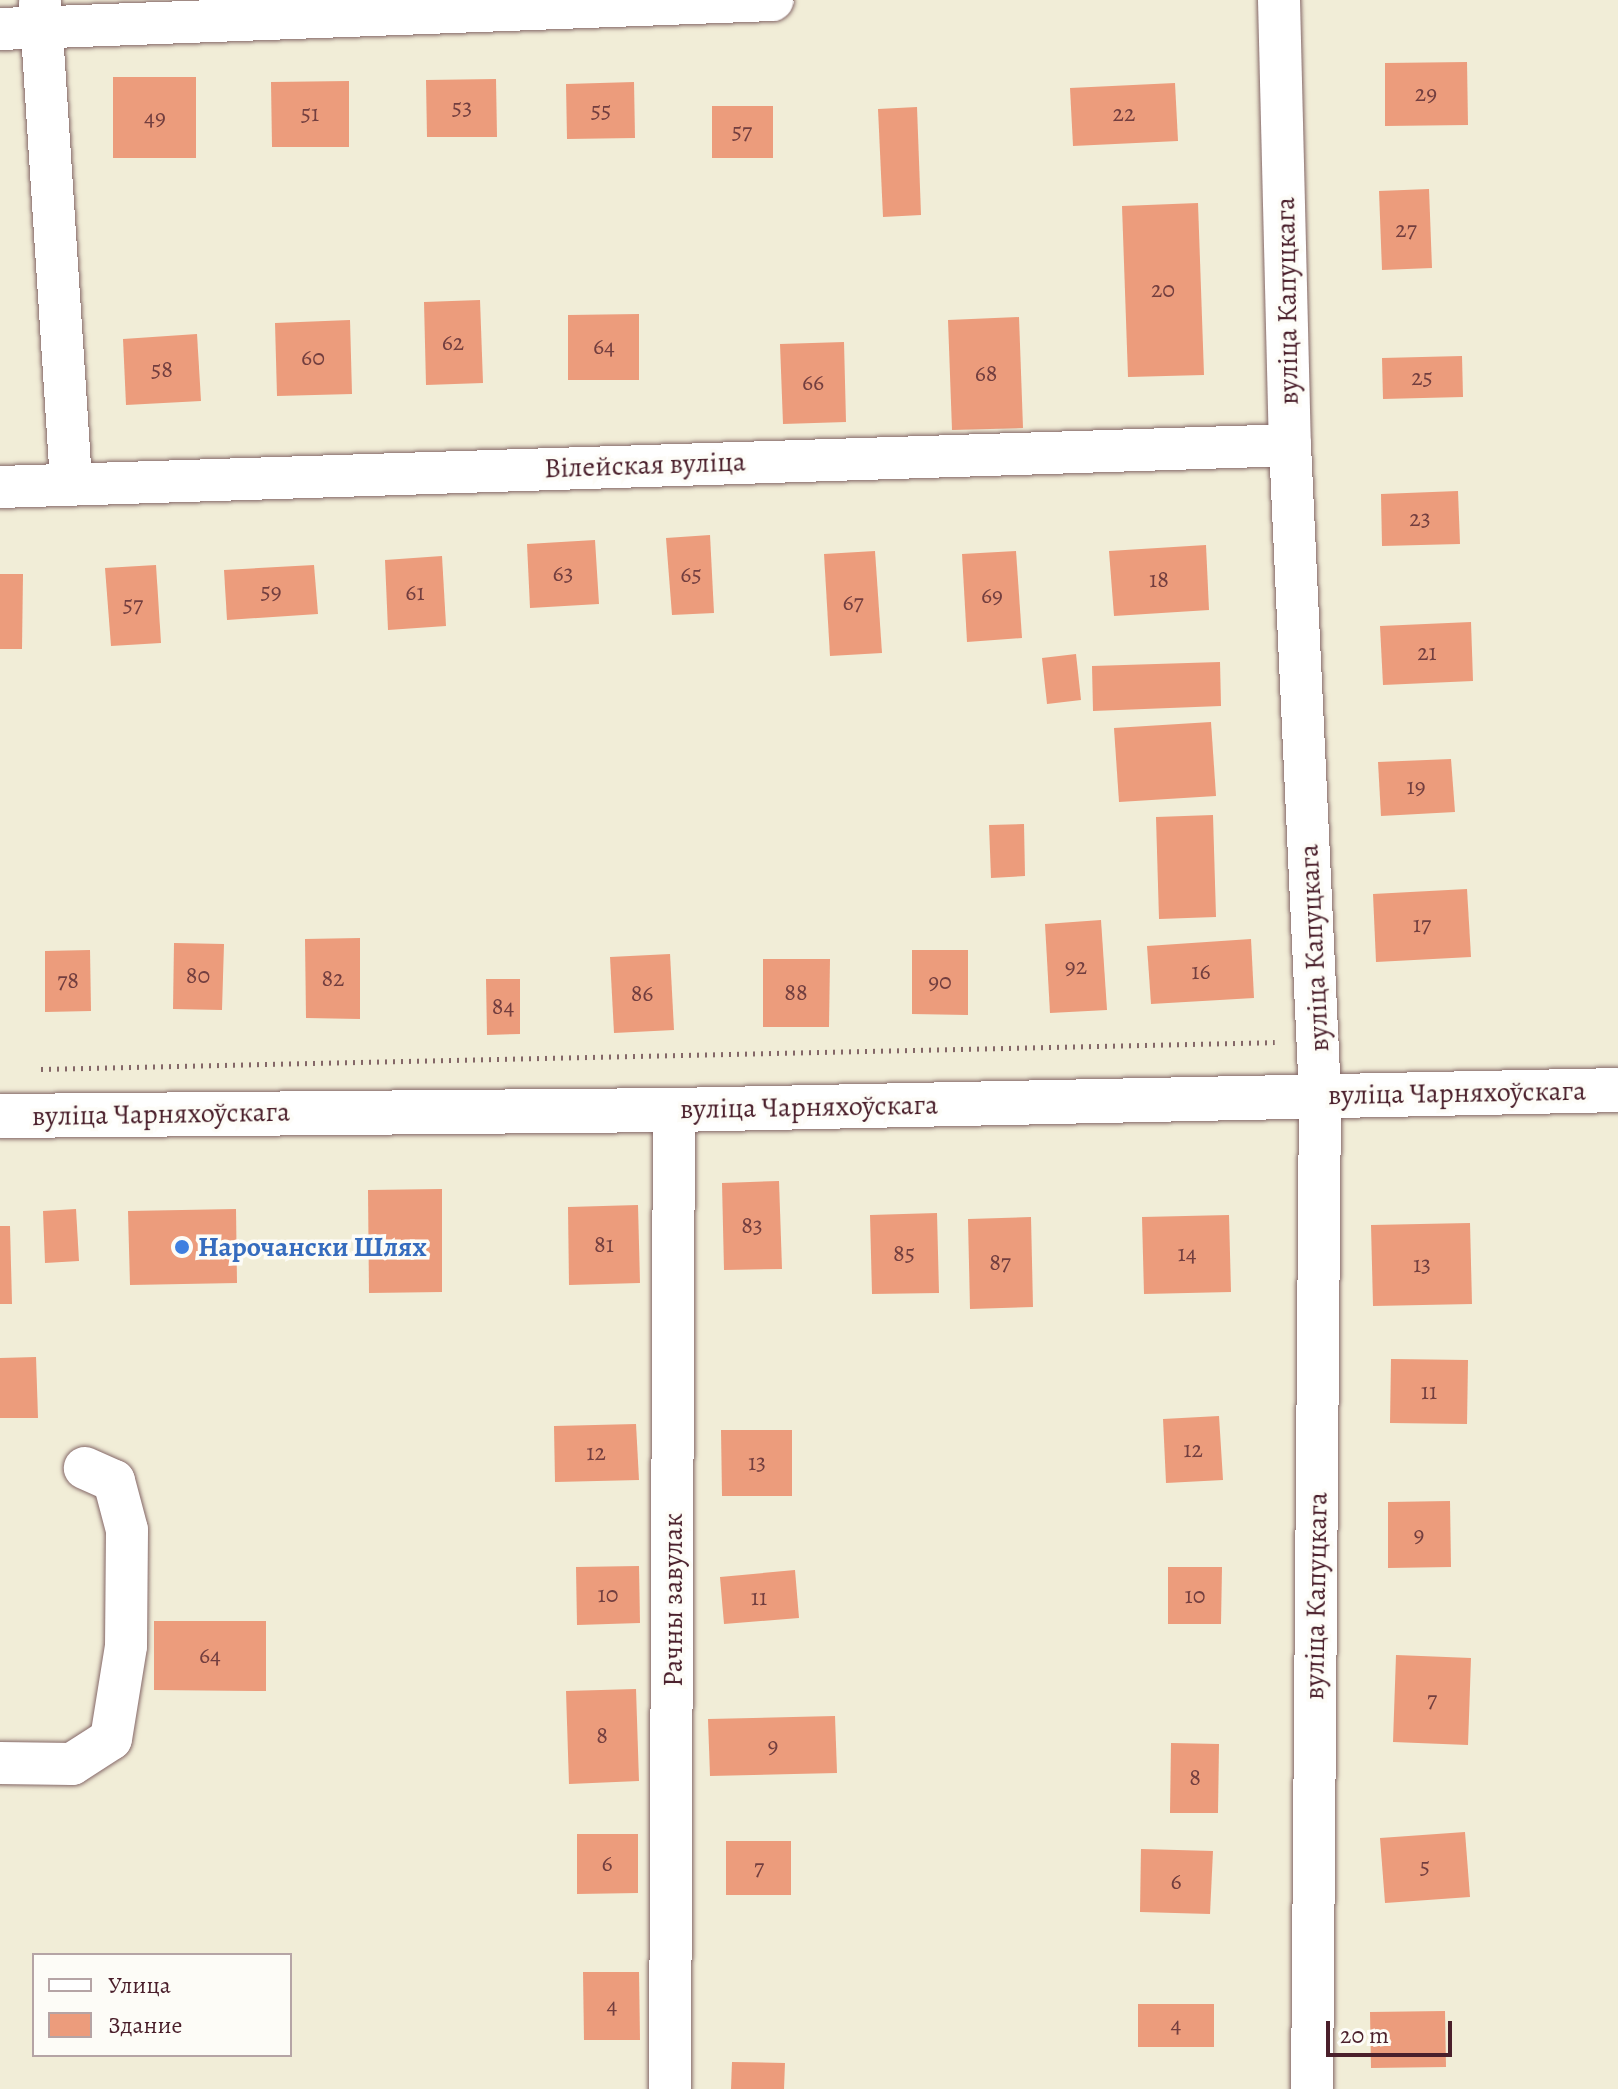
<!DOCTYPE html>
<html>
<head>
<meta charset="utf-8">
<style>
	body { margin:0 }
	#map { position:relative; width:1618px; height:2089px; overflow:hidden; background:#f1edd7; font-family:Alegreya,serif }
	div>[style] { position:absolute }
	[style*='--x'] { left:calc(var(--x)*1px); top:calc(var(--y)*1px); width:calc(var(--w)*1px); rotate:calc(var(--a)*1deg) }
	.building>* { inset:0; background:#ec9c7c }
	.path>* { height:5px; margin-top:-2.5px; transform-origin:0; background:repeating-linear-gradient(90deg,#846767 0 2px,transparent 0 8px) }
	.roads { filter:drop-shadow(0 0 2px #846767) drop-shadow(0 0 2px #846767) }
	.street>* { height:42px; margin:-21px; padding:0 21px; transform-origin:21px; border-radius:21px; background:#fff }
	.primary>* { height:44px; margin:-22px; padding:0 22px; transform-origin:22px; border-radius:22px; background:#fff }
	.dots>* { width:22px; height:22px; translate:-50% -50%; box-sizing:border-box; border:4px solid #fdfcf7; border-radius:50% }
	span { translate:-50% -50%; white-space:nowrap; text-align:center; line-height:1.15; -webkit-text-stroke:7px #fdfcf7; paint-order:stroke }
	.number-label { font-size:24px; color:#723e3f }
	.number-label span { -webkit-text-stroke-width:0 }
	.street-label { font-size:28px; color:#4a1f2b }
	.shop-label { font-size:28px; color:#366cbe; font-weight:700 }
	.left { translate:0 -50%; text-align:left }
	.legend { position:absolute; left:32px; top:1953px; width:260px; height:104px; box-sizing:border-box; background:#fdfcf7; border:2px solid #b5a4a5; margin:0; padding:10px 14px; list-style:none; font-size:24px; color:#4a1f2b }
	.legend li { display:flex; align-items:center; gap:16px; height:40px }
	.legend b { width:40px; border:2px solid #b5a4a5 }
	.scale { position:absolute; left:1326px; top:2021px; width:126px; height:36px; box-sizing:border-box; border:4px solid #4a1f2b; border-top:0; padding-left:10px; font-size:24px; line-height:28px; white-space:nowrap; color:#4a1f2b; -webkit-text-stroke:6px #fdfcf7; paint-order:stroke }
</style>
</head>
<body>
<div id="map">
	<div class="building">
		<div style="clip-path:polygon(1467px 62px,1468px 125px,1385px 126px,1385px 63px)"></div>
		<div style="clip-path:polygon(113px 77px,196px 77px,196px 158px,113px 158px)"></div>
		<div style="clip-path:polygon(496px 79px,497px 137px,427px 137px,426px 80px)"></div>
		<div style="clip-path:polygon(349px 81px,349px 147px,272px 147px,271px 82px)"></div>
		<div style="clip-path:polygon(634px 82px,635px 138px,567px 139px,566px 84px)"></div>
		<div style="clip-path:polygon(1175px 83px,1178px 141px,1073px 146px,1070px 88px)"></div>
		<div style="clip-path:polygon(712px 106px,773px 106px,773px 158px,712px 158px)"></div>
		<div style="clip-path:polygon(917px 107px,921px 215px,883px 217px,878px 109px)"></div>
		<div style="clip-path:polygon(1429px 189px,1432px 268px,1382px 270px,1379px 191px)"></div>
		<div style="clip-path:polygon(1198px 203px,1204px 375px,1128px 377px,1122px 206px)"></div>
		<div style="clip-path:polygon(480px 300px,483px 383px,426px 385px,424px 302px)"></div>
		<div style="clip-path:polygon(639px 314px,639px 380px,568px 380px,568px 315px)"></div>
		<div style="clip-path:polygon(1019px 317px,1023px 428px,952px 430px,948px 320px)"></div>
		<div style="clip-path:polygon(350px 320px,352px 394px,277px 396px,275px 323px)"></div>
		<div style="clip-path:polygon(197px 334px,201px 401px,126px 405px,123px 339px)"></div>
		<div style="clip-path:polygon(844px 342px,846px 422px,783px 424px,780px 344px)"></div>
		<div style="clip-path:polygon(1462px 356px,1463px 397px,1383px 399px,1382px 358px)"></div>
		<div style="clip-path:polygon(1458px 491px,1460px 544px,1382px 546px,1381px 494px)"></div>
		<div style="clip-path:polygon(710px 535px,714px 613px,672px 615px,666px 538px)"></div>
		<div style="clip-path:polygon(595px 540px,599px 604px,530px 608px,527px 544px)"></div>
		<div style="clip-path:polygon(1206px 545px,1209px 610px,1114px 616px,1109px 551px)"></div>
		<div style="clip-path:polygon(875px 551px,882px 653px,830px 656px,824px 554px)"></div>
		<div style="clip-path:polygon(1016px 551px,1022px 638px,967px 642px,962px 554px)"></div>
		<div style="clip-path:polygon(442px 556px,446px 626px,388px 630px,385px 560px)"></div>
		<div style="clip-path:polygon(156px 565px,161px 643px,111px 646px,105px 568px)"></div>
		<div style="clip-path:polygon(314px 565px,318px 614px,227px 620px,224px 570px)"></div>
		<div style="clip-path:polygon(0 574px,23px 574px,22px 649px,0 649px)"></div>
		<div style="clip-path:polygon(1471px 622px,1473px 681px,1383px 685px,1380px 626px)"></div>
		<div style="clip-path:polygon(1076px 654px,1081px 700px,1047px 704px,1042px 658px)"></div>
		<div style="clip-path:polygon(1220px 662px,1221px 706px,1093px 711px,1092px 666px)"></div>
		<div style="clip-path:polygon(1211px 722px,1216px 796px,1119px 802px,1114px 728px)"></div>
		<div style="clip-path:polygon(1451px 759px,1455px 812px,1381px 816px,1378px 762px)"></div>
		<div style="clip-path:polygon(1213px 815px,1216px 917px,1159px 919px,1156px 817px)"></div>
		<div style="clip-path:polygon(1024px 824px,1025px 876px,991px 878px,989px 825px)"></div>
		<div style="clip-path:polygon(1467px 889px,1471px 957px,1376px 962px,1373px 894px)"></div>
		<div style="clip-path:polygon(1101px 920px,1107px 1010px,1050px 1013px,1045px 924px)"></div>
		<div style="clip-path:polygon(360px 938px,360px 1019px,306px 1018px,305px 939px)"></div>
		<div style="clip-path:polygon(1251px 939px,1254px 998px,1151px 1004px,1147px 946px)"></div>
		<div style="clip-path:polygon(174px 943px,224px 944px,222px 1010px,173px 1009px)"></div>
		<div style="clip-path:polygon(90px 950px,91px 1011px,45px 1012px,45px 951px)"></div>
		<div style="clip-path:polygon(912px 950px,968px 950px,968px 1015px,912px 1014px)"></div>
		<div style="clip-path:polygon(670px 954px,674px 1030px,614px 1033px,610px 957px)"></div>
		<div style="clip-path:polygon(763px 959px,830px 959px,829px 1027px,763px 1027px)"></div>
		<div style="clip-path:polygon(486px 979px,520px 979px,520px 1034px,487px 1035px)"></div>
		<div style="clip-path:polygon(779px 1181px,782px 1269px,724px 1270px,722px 1183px)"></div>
		<div style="clip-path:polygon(442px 1189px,442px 1292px,369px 1293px,368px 1190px)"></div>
		<div style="clip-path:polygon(638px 1205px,640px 1283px,569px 1285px,568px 1207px)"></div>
		<div style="clip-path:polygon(76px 1209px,79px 1261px,45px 1263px,43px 1211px)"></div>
		<div style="clip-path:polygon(236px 1209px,237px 1283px,130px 1285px,128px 1211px)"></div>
		<div style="clip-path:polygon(937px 1213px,939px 1293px,872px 1294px,870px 1215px)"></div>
		<div style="clip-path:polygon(1229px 1215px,1231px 1292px,1144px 1294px,1142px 1217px)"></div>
		<div style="clip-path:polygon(1031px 1217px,1033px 1307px,970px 1309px,968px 1219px)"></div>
		<div style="clip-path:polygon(1470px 1223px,1472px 1304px,1373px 1306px,1371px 1225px)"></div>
		<div style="clip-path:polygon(0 1226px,10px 1226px,12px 1304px,0 1304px)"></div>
		<div style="clip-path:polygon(36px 1357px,38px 1418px,0 1418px,0 1358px)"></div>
		<div style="clip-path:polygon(1391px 1359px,1468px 1360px,1467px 1424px,1390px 1423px)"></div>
		<div style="clip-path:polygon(1219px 1416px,1223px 1480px,1166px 1483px,1163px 1419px)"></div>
		<div style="clip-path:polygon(636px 1424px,639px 1480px,555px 1482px,554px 1426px)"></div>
		<div style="clip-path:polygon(721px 1430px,792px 1430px,792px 1496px,722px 1496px)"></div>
		<div style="clip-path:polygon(1450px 1501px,1451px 1567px,1388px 1568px,1388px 1502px)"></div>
		<div style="clip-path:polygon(639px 1566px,640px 1623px,577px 1625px,576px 1567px)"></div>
		<div style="clip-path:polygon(1168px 1567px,1222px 1567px,1221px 1624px,1168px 1624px)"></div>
		<div style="clip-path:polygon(795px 1570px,799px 1618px,724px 1624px,720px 1577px)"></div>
		<div style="clip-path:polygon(154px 1621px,266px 1621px,266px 1691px,154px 1690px)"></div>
		<div style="clip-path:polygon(1396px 1655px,1471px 1658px,1468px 1745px,1393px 1742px)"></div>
		<div style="clip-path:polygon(636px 1689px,639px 1781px,569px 1784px,566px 1691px)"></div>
		<div style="clip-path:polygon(835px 1716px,837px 1773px,710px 1776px,708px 1719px)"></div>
		<div style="clip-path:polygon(1171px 1743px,1219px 1744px,1218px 1813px,1170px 1813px)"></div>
		<div style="clip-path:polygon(1465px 1832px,1470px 1897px,1385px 1903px,1380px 1838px)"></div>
		<div style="clip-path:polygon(577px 1834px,638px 1834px,638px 1893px,577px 1894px)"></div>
		<div style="clip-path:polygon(726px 1841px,791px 1841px,791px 1895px,726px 1895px)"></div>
		<div style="clip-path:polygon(1141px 1849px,1213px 1851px,1210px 1914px,1140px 1912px)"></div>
		<div style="clip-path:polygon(583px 1972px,639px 1972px,640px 2040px,584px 2040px)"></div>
		<div style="clip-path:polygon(1138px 2004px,1214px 2004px,1214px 2047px,1138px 2047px)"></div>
		<div style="clip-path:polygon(1445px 2011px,1446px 2067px,1371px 2068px,1370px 2012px)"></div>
		<div style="clip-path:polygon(732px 2062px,785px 2063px,784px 2089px,731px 2089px)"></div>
	</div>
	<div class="path">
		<div style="--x:41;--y:1069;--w:1234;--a:-1.25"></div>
	</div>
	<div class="roads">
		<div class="street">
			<div style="--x:1279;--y:0;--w:445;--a:88.6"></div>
			<div style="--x:1290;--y:445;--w:652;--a:87.36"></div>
			<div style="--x:1320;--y:1096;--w:993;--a:90.46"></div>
			<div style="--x:40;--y:2;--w:482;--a:86.3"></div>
			<div style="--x:0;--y:29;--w:773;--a:-2.15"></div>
			<div style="--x:0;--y:487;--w:1291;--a:-1.86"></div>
			<div style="--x:0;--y:1763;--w:72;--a:0.8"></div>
			<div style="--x:72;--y:1764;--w:46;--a:-32.7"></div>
			<div style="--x:111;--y:1739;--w:94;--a:-80.8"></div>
			<div style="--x:126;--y:1646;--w:116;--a:-89.5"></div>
			<div style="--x:127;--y:1530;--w:51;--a:-104.9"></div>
			<div style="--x:114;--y:1481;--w:32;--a:-156"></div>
			<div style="--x:670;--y:2089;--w:979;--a:-89.77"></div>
		</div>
		<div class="primary">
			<div style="--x:0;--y:1116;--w:674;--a:-0.51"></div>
			<div style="--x:674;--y:1110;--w:944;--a:-1.21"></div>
		</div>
	</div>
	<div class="dots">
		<div style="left:182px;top:1247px;background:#3f7fe0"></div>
	</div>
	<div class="number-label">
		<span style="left:1426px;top:94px">29</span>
		<span style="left:462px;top:108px">53</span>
		<span style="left:601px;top:111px">55</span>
		<span style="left:310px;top:114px">51</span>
		<span style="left:1124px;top:114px">22</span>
		<span style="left:155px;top:118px">49</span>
		<span style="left:742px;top:132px">57</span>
		<span style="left:1406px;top:230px">27</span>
		<span style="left:1163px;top:290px">20</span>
		<span style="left:453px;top:343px">62</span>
		<span style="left:604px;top:347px">64</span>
		<span style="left:313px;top:358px">60</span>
		<span style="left:162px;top:370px">58</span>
		<span style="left:986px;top:374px">68</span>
		<span style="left:1422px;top:378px">25</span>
		<span style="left:813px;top:383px">66</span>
		<span style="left:1420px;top:519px">23</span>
		<span style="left:563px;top:574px">63</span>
		<span style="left:691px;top:575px">65</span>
		<span style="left:1159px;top:580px">18</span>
		<span style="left:271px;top:592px">59</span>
		<span style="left:415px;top:593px">61</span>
		<span style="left:992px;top:596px">69</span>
		<span style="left:853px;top:603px">67</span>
		<span style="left:133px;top:605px">57</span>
		<span style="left:1427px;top:653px">21</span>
		<span style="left:1416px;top:787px">19</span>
		<span style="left:1422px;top:925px">17</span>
		<span style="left:1076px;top:967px">92</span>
		<span style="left:1201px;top:972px">16</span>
		<span style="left:198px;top:976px">80</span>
		<span style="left:333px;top:979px">82</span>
		<span style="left:68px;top:981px">78</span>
		<span style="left:940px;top:982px">90</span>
		<span style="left:796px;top:993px">88</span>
		<span style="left:642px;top:994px">86</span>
		<span style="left:503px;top:1007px">84</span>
		<span style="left:752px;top:1226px">83</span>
		<span style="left:604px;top:1245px">81</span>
		<span style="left:904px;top:1254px">85</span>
		<span style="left:1187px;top:1254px">14</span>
		<span style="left:1000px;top:1263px">87</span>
		<span style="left:1422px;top:1265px">13</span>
		<span style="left:1429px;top:1392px">11</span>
		<span style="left:1193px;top:1450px">12</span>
		<span style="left:596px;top:1453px">12</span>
		<span style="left:757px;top:1463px">13</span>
		<span style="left:1419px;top:1535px">9</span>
		<span style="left:608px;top:1595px">10</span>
		<span style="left:1195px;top:1596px">10</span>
		<span style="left:759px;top:1598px">11</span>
		<span style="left:210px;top:1656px">64</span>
		<span style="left:1432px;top:1700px">7</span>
		<span style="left:602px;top:1736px">8</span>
		<span style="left:773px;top:1746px">9</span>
		<span style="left:1195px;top:1778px">8</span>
		<span style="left:607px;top:1864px">6</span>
		<span style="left:1425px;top:1867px">5</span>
		<span style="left:759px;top:1868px">7</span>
		<span style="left:1176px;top:1882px">6</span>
		<span style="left:612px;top:2006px">4</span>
		<span style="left:1176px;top:2025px">4</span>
	</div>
	<div class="street-label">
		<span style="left:1287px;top:301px;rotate:-91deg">вуліца Капуцкага</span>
		<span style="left:645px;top:465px;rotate:-2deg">Вілейская вуліца</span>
		<span style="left:1314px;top:948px;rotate:-93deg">вуліца Капуцкага</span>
		<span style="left:1457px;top:1093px;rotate:-1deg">вуліца Чарняхоўскага</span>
		<span style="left:809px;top:1107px;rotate:-1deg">вуліца Чарняхоўскага</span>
		<span style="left:161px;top:1114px;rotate:-1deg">вуліца Чарняхоўскага</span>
		<span style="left:1316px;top:1596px;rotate:-89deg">вуліца Капуцкага</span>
		<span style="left:673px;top:1600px;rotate:-90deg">Рачны завулак</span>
	</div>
	<div class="shop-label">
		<span class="left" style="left:198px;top:1247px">Нарочански Шлях</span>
	</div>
	<ul class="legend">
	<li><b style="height:10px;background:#fff"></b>Улица</li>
	<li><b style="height:22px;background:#ec9c7c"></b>Здание</li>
	</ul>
	<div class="scale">20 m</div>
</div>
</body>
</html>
